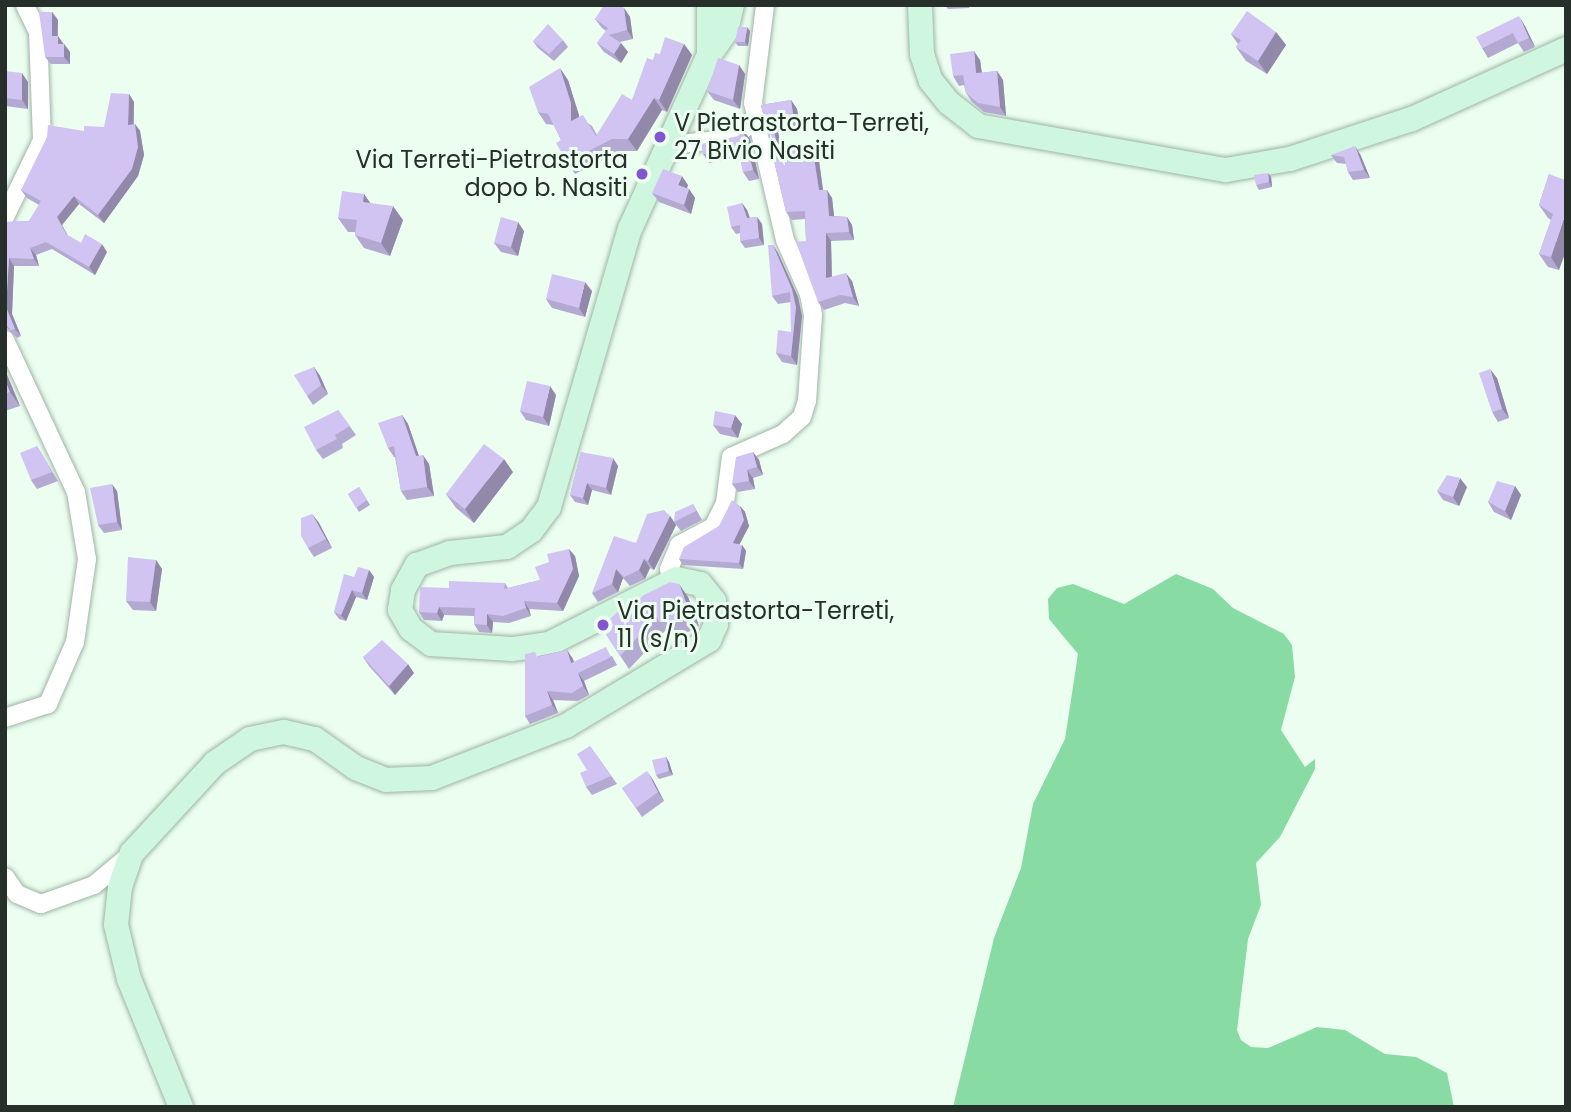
<!DOCTYPE html>
<html>
<head>
<meta charset="utf-8">
<style>
	body { margin:0 }
	#map { position:relative; width:1571px; height:1112px; overflow:hidden; background:#ebfef0; font-family:Poppins,sans-serif }
	div>[style] { position:absolute }
	[style*='--x'] { left:calc(var(--x)*1px); top:calc(var(--y)*1px); width:calc(var(--w)*1px); rotate:calc(var(--a)*1deg) }
	.forest>* { inset:0; background:#89dba4 }
	.roads { filter:drop-shadow(0 0 2px #9eb4a4) drop-shadow(0 0 2px #9eb4a4) }
	.street>* { height:18px; margin:-9px; padding:0 9px; transform-origin:9px; border-radius:9px; background:#fff }
	.secondary>* { height:24px; margin:-12px; padding:0 12px; transform-origin:12px; border-radius:12px; background:#cff7df }
	.wall>* { inset:0; background:#b4a9d1 }
	.shaded-wall>* { inset:0; background:#9289aa }
	.building>* { inset:0; background:#d1c4f3 }
	.dots>* { width:19px; height:19px; translate:-50% -50%; box-sizing:border-box; border:4px solid #ebfef0; border-radius:50% }
	span { translate:-50% -50%; white-space:nowrap; text-align:center; line-height:1.15; -webkit-text-stroke:6px #ebfef0; paint-order:stroke }
	.poi-label { font-size:24px; color:#262f29 }
	.left { translate:0 -50%; text-align:left }
	.right { translate:-100% -50%; text-align:right }
	.frame { position:absolute; inset:0; border:7px solid #262f29; pointer-events:none }
</style>
</head>
<body>
<div id="map">
	<div class="forest">
		<div style="clip-path:polygon(1176px 574px,1213px 589px,1233px 608px,1284px 634px,1292px 645px,1295px 677px,1281px 730px,1305px 767px,1315px 759px,1315px 769px,1280px 837px,1256px 863px,1261px 905px,1248px 939px,1237px 1030px,1241px 1040px,1251px 1047px,1268px 1048px,1317px 1027px,1345px 1030px,1385px 1054px,1416px 1057px,1447px 1073px,1454px 1107px,953px 1107px,994px 938px,1021px 868px,1033px 804px,1065px 739px,1078px 654px,1049px 619px,1048px 599px,1057px 588px,1073px 584px,1124px 604px)"></div>
	</div>
	<div class="roads">
		<div class="street">
			<div style="--x:671;--y:140;--w:10;--a:24"></div>
			<div style="--x:680;--y:144;--w:37;--a:-6"></div>
			<div style="--x:717;--y:140;--w:23;--a:-18"></div>
			<div style="--x:739;--y:133;--w:22;--a:-39"></div>
			<div style="--x:5;--y:217;--w:85;--a:-64.3"></div>
			<div style="--x:42;--y:140;--w:108;--a:-92.1"></div>
			<div style="--x:38;--y:32;--w:30;--a:-116"></div>
			<div style="--x:5;--y:340;--w:168;--a:65"></div>
			<div style="--x:76;--y:492;--w:68;--a:80.7"></div>
			<div style="--x:87;--y:559;--w:84;--a:98.2"></div>
			<div style="--x:75;--y:642;--w:68;--a:113.5"></div>
			<div style="--x:48;--y:704;--w:45;--a:162"></div>
			<div style="--x:672;--y:582;--w:13;--a:-103"></div>
			<div style="--x:669;--y:569;--w:26;--a:-67"></div>
			<div style="--x:679;--y:545;--w:38;--a:-28"></div>
			<div style="--x:713;--y:527;--w:27;--a:-63"></div>
			<div style="--x:725;--y:503;--w:46;--a:-82.6"></div>
			<div style="--x:731;--y:457;--w:57;--a:-23.9"></div>
			<div style="--x:783;--y:434;--w:25;--a:-42"></div>
			<div style="--x:802;--y:417;--w:17;--a:-73"></div>
			<div style="--x:807;--y:401;--w:86;--a:-86"></div>
			<div style="--x:813;--y:315;--w:21;--a:-101"></div>
			<div style="--x:809;--y:294;--w:59;--a:-114"></div>
			<div style="--x:785;--y:240;--w:141;--a:-103.1"></div>
			<div style="--x:753;--y:103;--w:99;--a:-83"></div>
			<div style="--x:5;--y:877;--w:21;--a:55"></div>
			<div style="--x:17;--y:894;--w:26;--a:23"></div>
			<div style="--x:41;--y:904;--w:56;--a:-19.7"></div>
			<div style="--x:94;--y:885;--w:47;--a:-39.8"></div>
		</div>
		<div class="secondary">
			<div style="--x:920;--y:5;--w:49;--a:87.7"></div>
			<div style="--x:922;--y:54;--w:28;--a:72"></div>
			<div style="--x:931;--y:81;--w:28;--a:51"></div>
			<div style="--x:949;--y:103;--w:37;--a:38"></div>
			<div style="--x:978;--y:126;--w:252;--a:10.1"></div>
			<div style="--x:1226;--y:170;--w:65;--a:-9.8"></div>
			<div style="--x:1290;--y:159;--w:128;--a:-18.2"></div>
			<div style="--x:1412;--y:119;--w:169;--a:-24.4"></div>
			<div style="--x:710;--y:54;--w:28;--a:-55"></div>
			<div style="--x:726;--y:31;--w:27;--a:-77"></div>
			<div style="--x:181;--y:1107;--w:138;--a:-112.1"></div>
			<div style="--x:129;--y:979;--w:56;--a:-103.5"></div>
			<div style="--x:116;--y:925;--w:38;--a:-84"></div>
			<div style="--x:120;--y:887;--w:36;--a:-71"></div>
			<div style="--x:132;--y:853;--w:122;--a:-47.3"></div>
			<div style="--x:215;--y:763;--w:42;--a:-34.4"></div>
			<div style="--x:250;--y:739;--w:35;--a:-12"></div>
			<div style="--x:284;--y:732;--w:32;--a:13"></div>
			<div style="--x:315;--y:739;--w:50;--a:35.3"></div>
			<div style="--x:356;--y:768;--w:32;--a:22"></div>
			<div style="--x:386;--y:780;--w:46;--a:-2.5"></div>
			<div style="--x:432;--y:778;--w:144;--a:-21.2"></div>
			<div style="--x:566;--y:726;--w:167;--a:-31"></div>
			<div style="--x:709;--y:640;--w:17;--a:-66"></div>
			<div style="--x:716;--y:624;--w:23;--a:-95"></div>
			<div style="--x:714;--y:601;--w:22;--a:-129"></div>
			<div style="--x:700;--y:584;--w:24;--a:-168"></div>
			<div style="--x:677;--y:579;--w:144;--a:153.1"></div>
			<div style="--x:549;--y:644;--w:37;--a:172"></div>
			<div style="--x:512;--y:649;--w:81;--a:-176.5"></div>
			<div style="--x:431;--y:644;--w:25;--a:-143"></div>
			<div style="--x:411;--y:629;--w:22;--a:-120"></div>
			<div style="--x:400;--y:610;--w:20;--a:-81"></div>
			<div style="--x:403;--y:590;--w:29;--a:-61"></div>
			<div style="--x:417;--y:565;--w:35;--a:-20"></div>
			<div style="--x:450;--y:553;--w:57;--a:-6"></div>
			<div style="--x:507;--y:547;--w:29;--a:-34"></div>
			<div style="--x:531;--y:531;--w:30;--a:-53"></div>
			<div style="--x:549;--y:507;--w:290;--a:-73.8"></div>
			<div style="--x:630;--y:229;--w:191;--a:-65.6"></div>
			<div style="--x:709;--y:55;--w:50;--a:-90"></div>
		</div>
	</div>
	<div class="wall">
		<div style="clip-path:polygon(945px 5px,969px 5px,969px 8px,948px 9px)"></div>
		<div style="clip-path:polygon(624px 8px,630px 17px,633px 39px,620px 42px,628px 52px,621px 63px,604px 52px,597px 43px,606px 31px,602px 28px,595px 19px)"></div>
		<div style="clip-path:polygon(52px 12px,58px 20px,58px 36px,70px 52px,70px 64px,51px 64px,45px 57px)"></div>
		<div style="clip-path:polygon(1525px 26px,1535px 47px,1524px 52px,1518px 43px,1488px 58px,1482px 48px)"></div>
		<div style="clip-path:polygon(750px 31px,748px 46px,738px 46px,735px 42px)"></div>
		<div style="clip-path:polygon(1276px 32px,1286px 45px,1267px 74px,1246px 61px,1236px 47px,1238px 44px,1231px 34px)"></div>
		<div style="clip-path:polygon(563px 40px,568px 47px,554px 61px,538px 48px,533px 41px)"></div>
		<div style="clip-path:polygon(684px 44px,692px 55px,667px 112px,662px 110px,637px 151px,620px 151px,575px 174px,567px 162px,561px 140px,554px 125px,546px 124px,538px 112px,568px 80px,579px 117px,592px 126px,597px 135px,632px 100px,653px 60px,660px 54px)"></div>
		<div style="clip-path:polygon(980px 60px,982px 73px,997px 71px,1003px 80px,1006px 116px,984px 112px,972px 102px,966px 93px,964px 85px,959px 86px,953px 76px)"></div>
		<div style="clip-path:polygon(739px 65px,745px 74px,740px 109px,714px 100px,707px 91px)"></div>
		<div style="clip-path:polygon(5px 71px,28px 82px,28px 109px,5px 106px)"></div>
		<div style="clip-path:polygon(129px 94px,134px 102px,134px 124px,135px 124px,140px 131px,144px 155px,138px 176px,104px 223px,79px 204px,62px 225px,68px 236px,81px 243px,107px 252px,95px 275px,52px 249px,36px 255px,39px 266px,14px 266px,12px 314px,21px 336px,17px 338px,5px 326px,5px 222px,29px 221px,39px 205px,27px 198px,21px 190px,84px 131px,104px 127px)"></div>
		<div style="clip-path:polygon(791px 100px,797px 109px,800px 129px,778px 132px,782px 152px,818px 153px,823px 190px,832px 198px,834px 216px,847px 217px,852px 225px,854px 240px,831px 241px,832px 277px,852px 281px,859px 306px,845px 303px,824px 310px,818px 302px,806px 241px,805px 219px,792px 220px,786px 212px,761px 105px)"></div>
		<div style="clip-path:polygon(750px 139px,759px 179px,749px 181px,743px 172px,740px 156px,709px 163px,703px 154px)"></div>
		<div style="clip-path:polygon(1360px 154px,1370px 178px,1353px 180px,1348px 172px,1346px 164px,1337px 163px,1331px 155px)"></div>
		<div style="clip-path:polygon(1549px 174px,1559px 270px,1548px 267px,1539px 254px,1551px 220px,1548px 218px,1539px 205px)"></div>
		<div style="clip-path:polygon(1271px 177px,1272px 187px,1259px 190px,1256px 185px)"></div>
		<div style="clip-path:polygon(688px 185px,687px 188px,689px 189px,695px 198px,691px 214px,659px 202px,652px 193px)"></div>
		<div style="clip-path:polygon(364px 194px,370px 203px,403px 220px,390px 256px,364px 248px,355px 235px,355px 232px,348px 232px,338px 218px)"></div>
		<div style="clip-path:polygon(742px 203px,747px 210px,750px 218px,757px 217px,762px 224px,764px 245px,745px 248px,740px 241px,740px 233px,736px 234px,731px 227px)"></div>
		<div style="clip-path:polygon(524px 231px,518px 256px,501px 252px,494px 243px)"></div>
		<div style="clip-path:polygon(773px 245px,778px 253px,798px 297px,802px 316px,797px 365px,782px 362px,776px 353px,791px 332px,791px 302px,778px 304px,772px 296px)"></div>
		<div style="clip-path:polygon(592px 291px,585px 317px,552px 308px,546px 299px)"></div>
		<div style="clip-path:polygon(314px 367px,320px 376px,328px 394px,313px 405px,307px 396px)"></div>
		<div style="clip-path:polygon(5px 370px,20px 406px,5px 411px)"></div>
		<div style="clip-path:polygon(1497px 378px,1509px 418px,1498px 422px,1492px 412px)"></div>
		<div style="clip-path:polygon(556px 395px,549px 426px,526px 420px,520px 411px)"></div>
		<div style="clip-path:polygon(338px 410px,356px 435px,342px 444px,343px 448px,323px 459px,316px 450px)"></div>
		<div style="clip-path:polygon(402px 415px,408px 424px,419px 456px,429px 464px,434px 496px,407px 500px,401px 491px,395px 457px,394px 457px,388px 448px)"></div>
		<div style="clip-path:polygon(742px 424px,738px 438px,720px 434px,713px 425px)"></div>
		<div style="clip-path:polygon(37px 446px,58px 481px,37px 489px,31px 480px)"></div>
		<div style="clip-path:polygon(581px 452px,618px 466px,611px 495px,592px 490px,588px 505px,575px 502px,570px 495px)"></div>
		<div style="clip-path:polygon(753px 452px,759px 460px,763px 475px,753px 478px,755px 489px,738px 492px,732px 484px)"></div>
		<div style="clip-path:polygon(513px 472px,474px 523px,456px 508px,446px 494px)"></div>
		<div style="clip-path:polygon(1515px 486px,1521px 495px,1511px 520px,1494px 512px,1488px 502px)"></div>
		<div style="clip-path:polygon(359px 487px,370px 505px,359px 512px,348px 494px)"></div>
		<div style="clip-path:polygon(1467px 487px,1459px 506px,1443px 500px,1437px 491px)"></div>
		<div style="clip-path:polygon(117px 491px,122px 530px,104px 533px,98px 525px)"></div>
		<div style="clip-path:polygon(693px 504px,702px 520px,681px 531px,674px 522px)"></div>
		<div style="clip-path:polygon(740px 506px,745px 512px,749px 526px,739px 545px,742px 545px,746px 551px,743px 569px,683px 565px,679px 559px,719px 526px)"></div>
		<div style="clip-path:polygon(312px 514px,319px 523px,332px 548px,314px 557px,308px 548px)"></div>
		<div style="clip-path:polygon(670px 516px,676px 525px,654px 570px,650px 568px,645px 579px,630px 586px,623px 578px,618px 592px,598px 602px,592px 593px,636px 543px)"></div>
		<div style="clip-path:polygon(575px 556px,579px 576px,563px 611px,529px 609px,531px 616px,509px 623px,493px 622px,492px 633px,479px 632px,474px 624px,474px 616px,444px 615px,442px 621px,424px 620px,419px 612px,449px 588px,505px 583px,508px 588px,540px 580px)"></div>
		<div style="clip-path:polygon(156px 560px,162px 569px,156px 611px,133px 610px,126px 601px)"></div>
		<div style="clip-path:polygon(369px 570px,374px 577px,367px 600px,356px 597px,346px 621px,339px 619px,334px 612px,354px 577px)"></div>
		<div style="clip-path:polygon(688px 597px,699px 626px,681px 636px,677px 631px,669px 635px,665px 631px,629px 669px,601px 627px,627px 610px)"></div>
		<div style="clip-path:polygon(567px 650px,574px 662px,612px 656px,617px 665px,584px 681px,589px 695px,578px 701px,553px 700px,558px 713px,530px 724px,525px 716px,538px 656px)"></div>
		<div style="clip-path:polygon(363px 657px,414px 673px,395px 695px,369px 666px)"></div>
		<div style="clip-path:polygon(590px 746px,617px 784px,592px 795px,586px 787px)"></div>
		<div style="clip-path:polygon(666px 757px,669px 762px,673px 775px,659px 779px,656px 775px)"></div>
		<div style="clip-path:polygon(653px 780px,664px 801px,642px 817px,622px 788px)"></div>
	</div>
	<div class="shaded-wall">
		<div style="clip-path:polygon(624px 8px,630px 17px,633px 39px,627px 30px)"></div>
		<div style="clip-path:polygon(52px 12px,58px 20px,57px 44px,52px 36px)"></div>
		<div style="clip-path:polygon(1519px 16px,1525px 26px,1535px 47px,1529px 38px)"></div>
		<div style="clip-path:polygon(747px 27px,750px 31px,748px 46px,745px 42px)"></div>
		<div style="clip-path:polygon(1276px 32px,1286px 45px,1267px 74px,1258px 61px)"></div>
		<div style="clip-path:polygon(58px 36px,63px 44px,58px 44px)"></div>
		<div style="clip-path:polygon(621px 43px,628px 52px,621px 63px,614px 54px)"></div>
		<div style="clip-path:polygon(64px 44px,70px 52px,70px 64px,64px 57px)"></div>
		<div style="clip-path:polygon(684px 44px,692px 55px,667px 112px,659px 100px)"></div>
		<div style="clip-path:polygon(974px 51px,980px 60px,983px 82px,976px 73px)"></div>
		<div style="clip-path:polygon(739px 65px,745px 74px,740px 109px,733px 100px)"></div>
		<div style="clip-path:polygon(560px 68px,568px 80px,579px 115px,579px 133px,571px 121px)"></div>
		<div style="clip-path:polygon(997px 71px,1003px 80px,1006px 116px,1000px 107px)"></div>
		<div style="clip-path:polygon(22px 73px,28px 82px,28px 109px,22px 100px)"></div>
		<div style="clip-path:polygon(129px 94px,134px 102px,133px 132px,128px 125px)"></div>
		<div style="clip-path:polygon(654px 98px,662px 110px,637px 151px,628px 139px)"></div>
		<div style="clip-path:polygon(791px 100px,797px 109px,800px 129px,794px 121px)"></div>
		<div style="clip-path:polygon(135px 124px,140px 131px,144px 155px,138px 176px,104px 223px,98px 215px)"></div>
		<div style="clip-path:polygon(772px 124px,778px 132px,784px 160px,779px 152px)"></div>
		<div style="clip-path:polygon(743px 130px,750px 139px,759px 179px,753px 170px)"></div>
		<div style="clip-path:polygon(812px 145px,818px 153px,824px 198px,819px 190px)"></div>
		<div style="clip-path:polygon(1355px 146px,1360px 154px,1370px 178px,1364px 170px)"></div>
		<div style="clip-path:polygon(1268px 173px,1271px 177px,1272px 187px,1269px 182px)"></div>
		<div style="clip-path:polygon(682px 176px,688px 185px,685px 194px,678px 185px)"></div>
		<div style="clip-path:polygon(689px 189px,695px 198px,691px 214px,684px 205px)"></div>
		<div style="clip-path:polygon(827px 190px,832px 198px,835px 224px,829px 216px)"></div>
		<div style="clip-path:polygon(364px 194px,373px 207px,363px 202px)"></div>
		<div style="clip-path:polygon(74px 196px,79px 204px,62px 225px,71px 242px,57px 217px)"></div>
		<div style="clip-path:polygon(742px 203px,747px 210px,752px 225px,747px 218px)"></div>
		<div style="clip-path:polygon(393px 206px,403px 220px,390px 256px,381px 243px)"></div>
		<div style="clip-path:polygon(1566px 212px,1566px 251px,1559px 270px,1551px 257px)"></div>
		<div style="clip-path:polygon(757px 217px,762px 224px,764px 245px,759px 238px)"></div>
		<div style="clip-path:polygon(847px 217px,852px 225px,854px 240px,849px 232px)"></div>
		<div style="clip-path:polygon(518px 222px,524px 231px,518px 256px,511px 247px)"></div>
		<div style="clip-path:polygon(826px 233px,831px 241px,832px 286px,826px 278px)"></div>
		<div style="clip-path:polygon(102px 244px,107px 252px,95px 275px,89px 267px)"></div>
		<div style="clip-path:polygon(773px 245px,778px 253px,798px 297px,802px 316px,797px 365px,791px 356px,796px 307px)"></div>
		<div style="clip-path:polygon(30px 248px,36px 255px,39px 266px,34px 259px)"></div>
		<div style="clip-path:polygon(9px 258px,14px 266px,12px 314px,21px 336px,15px 329px,6px 307px)"></div>
		<div style="clip-path:polygon(846px 273px,852px 281px,859px 306px,853px 297px)"></div>
		<div style="clip-path:polygon(585px 282px,592px 291px,585px 317px,579px 308px)"></div>
		<div style="clip-path:polygon(314px 367px,320px 376px,328px 394px,321px 385px)"></div>
		<div style="clip-path:polygon(1490px 369px,1497px 378px,1509px 418px,1502px 409px)"></div>
		<div style="clip-path:polygon(5px 370px,20px 406px,10px 392px,5px 380px)"></div>
		<div style="clip-path:polygon(550px 386px,556px 395px,549px 426px,543px 417px)"></div>
		<div style="clip-path:polygon(402px 415px,408px 424px,422px 465px,416px 456px)"></div>
		<div style="clip-path:polygon(735px 415px,742px 424px,738px 438px,731px 428px)"></div>
		<div style="clip-path:polygon(753px 452px,759px 460px,763px 475px,757px 467px)"></div>
		<div style="clip-path:polygon(423px 455px,429px 464px,434px 496px,427px 487px)"></div>
		<div style="clip-path:polygon(613px 458px,618px 466px,611px 495px,606px 488px)"></div>
		<div style="clip-path:polygon(504px 459px,513px 472px,474px 523px,465px 509px)"></div>
		<div style="clip-path:polygon(747px 470px,753px 478px,755px 489px,749px 481px)"></div>
		<div style="clip-path:polygon(1460px 478px,1467px 487px,1459px 506px,1453px 497px)"></div>
		<div style="clip-path:polygon(587px 483px,592px 490px,588px 505px,583px 498px)"></div>
		<div style="clip-path:polygon(112px 484px,117px 491px,122px 530px,117px 522px)"></div>
		<div style="clip-path:polygon(1515px 486px,1521px 495px,1511px 520px,1505px 511px)"></div>
		<div style="clip-path:polygon(740px 506px,745px 512px,749px 526px,737px 549px,733px 543px)"></div>
		<div style="clip-path:polygon(312px 514px,319px 523px,332px 548px,326px 539px)"></div>
		<div style="clip-path:polygon(670px 516px,676px 525px,654px 570px,648px 561px)"></div>
		<div style="clip-path:polygon(742px 545px,746px 551px,743px 569px,739px 563px)"></div>
		<div style="clip-path:polygon(569px 549px,575px 556px,579px 576px,563px 611px,557px 603px)"></div>
		<div style="clip-path:polygon(644px 559px,650px 568px,645px 579px,639px 570px)"></div>
		<div style="clip-path:polygon(156px 560px,162px 569px,156px 611px,150px 602px)"></div>
		<div style="clip-path:polygon(616px 569px,623px 578px,618px 592px,612px 584px)"></div>
		<div style="clip-path:polygon(369px 570px,374px 577px,367px 600px,362px 593px)"></div>
		<div style="clip-path:polygon(679px 584px,688px 597px,699px 626px,690px 613px)"></div>
		<div style="clip-path:polygon(352px 590px,356px 597px,346px 621px,341px 615px)"></div>
		<div style="clip-path:polygon(524px 601px,529px 609px,531px 616px,526px 608px)"></div>
		<div style="clip-path:polygon(439px 607px,444px 615px,442px 621px,437px 613px)"></div>
		<div style="clip-path:polygon(487px 614px,493px 622px,492px 633px,487px 625px)"></div>
		<div style="clip-path:polygon(567px 650px,573px 659px,577px 672px,571px 663px)"></div>
		<div style="clip-path:polygon(408px 664px,414px 673px,395px 695px,389px 686px)"></div>
		<div style="clip-path:polygon(578px 673px,584px 681px,589px 695px,583px 686px)"></div>
		<div style="clip-path:polygon(547px 691px,553px 700px,558px 713px,552px 705px)"></div>
		<div style="clip-path:polygon(666px 757px,669px 762px,673px 775px,669px 771px)"></div>
		<div style="clip-path:polygon(647px 771px,653px 780px,664px 801px,658px 792px)"></div>
	</div>
	<div class="building">
		<div style="clip-path:polygon(604px 5px,620px 5px,624px 8px,627px 30px,609px 35px,621px 43px,614px 54px,597px 43px,608px 28px,595px 19px)"></div>
		<div style="clip-path:polygon(1247px 11px,1276px 32px,1258px 61px,1236px 47px,1241px 40px,1231px 34px)"></div>
		<div style="clip-path:polygon(39px 12px,52px 12px,52px 36px,58px 36px,58px 44px,64px 44px,64px 57px,45px 57px)"></div>
		<div style="clip-path:polygon(1519px 16px,1529px 38px,1518px 43px,1513px 33px,1482px 48px,1476px 37px)"></div>
		<div style="clip-path:polygon(548px 24px,563px 40px,549px 54px,533px 41px)"></div>
		<div style="clip-path:polygon(738px 27px,747px 27px,745px 42px,735px 42px)"></div>
		<div style="clip-path:polygon(665px 37px,684px 44px,659px 100px,654px 98px,628px 139px,612px 139px,567px 162px,556px 143px,561px 140px,548px 114px,538px 112px,529px 87px,560px 68px,571px 103px,571px 121px,583px 115px,596px 136px,622px 94px,632px 100px,647px 58px,653px 60px,655px 53px,660px 54px)"></div>
		<div style="clip-path:polygon(974px 51px,976px 73px,997px 71px,1000px 107px,978px 103px,966px 93px,963px 75px,953px 76px,950px 54px)"></div>
		<div style="clip-path:polygon(718px 58px,739px 65px,733px 100px,707px 91px)"></div>
		<div style="clip-path:polygon(5px 71px,22px 73px,22px 100px,5px 98px)"></div>
		<div style="clip-path:polygon(111px 93px,129px 94px,128px 125px,135px 124px,138px 147px,132px 169px,98px 215px,74px 196px,57px 217px,66px 234px,81px 243px,85px 234px,102px 244px,89px 267px,46px 242px,30px 248px,34px 259px,9px 258px,6px 307px,15px 329px,11px 330px,5px 324px,5px 222px,29px 221px,41px 201px,21px 190px,47px 137px,48px 125px,84px 131px,84px 126px,104px 127px)"></div>
		<div style="clip-path:polygon(791px 100px,794px 121px,772px 124px,779px 152px,812px 145px,819px 190px,827px 190px,829px 216px,847px 217px,849px 232px,826px 233px,826px 278px,846px 273px,853px 297px,840px 295px,818px 302px,796px 242px,806px 241px,805px 211px,786px 212px,761px 105px)"></div>
		<div style="clip-path:polygon(743px 130px,753px 170px,743px 172px,738px 146px,703px 154px,701px 144px,738px 136px)"></div>
		<div style="clip-path:polygon(1355px 146px,1364px 170px,1348px 172px,1344px 157px,1331px 155px)"></div>
		<div style="clip-path:polygon(663px 169px,682px 176px,678px 185px,689px 189px,684px 205px,652px 193px)"></div>
		<div style="clip-path:polygon(1268px 173px,1269px 182px,1256px 185px,1254px 175px)"></div>
		<div style="clip-path:polygon(1549px 174px,1565px 180px,1566px 178px,1566px 212px,1551px 257px,1539px 254px,1553px 214px,1539px 205px)"></div>
		<div style="clip-path:polygon(342px 191px,364px 194px,363px 202px,393px 206px,381px 243px,355px 235px,357px 220px,338px 218px)"></div>
		<div style="clip-path:polygon(742px 203px,747px 218px,757px 217px,759px 238px,740px 241px,740px 225px,731px 227px,727px 207px)"></div>
		<div style="clip-path:polygon(501px 217px,518px 222px,511px 247px,494px 243px)"></div>
		<div style="clip-path:polygon(768px 245px,773px 245px,792px 289px,796px 307px,791px 356px,776px 353px,778px 330px,791px 332px,790px 292px,772px 296px)"></div>
		<div style="clip-path:polygon(552px 274px,585px 282px,579px 308px,546px 299px)"></div>
		<div style="clip-path:polygon(314px 367px,321px 385px,307px 396px,294px 375px)"></div>
		<div style="clip-path:polygon(1490px 369px,1502px 409px,1492px 412px,1479px 373px)"></div>
		<div style="clip-path:polygon(5px 380px,10px 392px,5px 394px)"></div>
		<div style="clip-path:polygon(527px 381px,550px 386px,543px 417px,520px 411px)"></div>
		<div style="clip-path:polygon(338px 410px,350px 426px,335px 435px,337px 439px,316px 450px,304px 427px)"></div>
		<div style="clip-path:polygon(715px 411px,735px 415px,731px 428px,713px 425px)"></div>
		<div style="clip-path:polygon(402px 415px,416px 456px,423px 455px,427px 487px,401px 491px,394px 446px,388px 448px,378px 423px)"></div>
		<div style="clip-path:polygon(484px 444px,504px 459px,465px 509px,446px 494px)"></div>
		<div style="clip-path:polygon(37px 446px,52px 472px,31px 480px,20px 453px)"></div>
		<div style="clip-path:polygon(581px 452px,613px 458px,606px 488px,587px 483px,583px 498px,570px 495px)"></div>
		<div style="clip-path:polygon(753px 452px,757px 467px,747px 470px,749px 481px,732px 484px,736px 457px)"></div>
		<div style="clip-path:polygon(1447px 475px,1460px 478px,1453px 497px,1437px 491px)"></div>
		<div style="clip-path:polygon(1497px 481px,1515px 486px,1505px 511px,1488px 502px)"></div>
		<div style="clip-path:polygon(112px 484px,117px 522px,98px 525px,90px 488px)"></div>
		<div style="clip-path:polygon(359px 487px,367px 500px,356px 508px,348px 494px)"></div>
		<div style="clip-path:polygon(732px 500px,740px 506px,744px 520px,733px 543px,742px 545px,739px 563px,679px 559px,684px 547px,719px 526px)"></div>
		<div style="clip-path:polygon(693px 504px,696px 511px,674px 522px,675px 512px)"></div>
		<div style="clip-path:polygon(664px 510px,670px 516px,648px 561px,644px 559px,639px 570px,624px 577px,616px 569px,612px 584px,592px 593px,614px 536px,636px 543px,647px 514px)"></div>
		<div style="clip-path:polygon(312px 514px,326px 539px,308px 548px,301px 536px,301px 518px)"></div>
		<div style="clip-path:polygon(569px 549px,573px 569px,557px 603px,524px 601px,526px 608px,503px 616px,487px 614px,487px 625px,474px 624px,475px 608px,439px 607px,437px 613px,419px 612px,420px 587px,449px 588px,449px 581px,505px 583px,504px 589px,540px 580px,535px 567px,549px 562px,547px 554px)"></div>
		<div style="clip-path:polygon(128px 557px,156px 560px,150px 602px,126px 601px)"></div>
		<div style="clip-path:polygon(358px 567px,369px 570px,362px 593px,352px 590px,341px 615px,334px 612px,344px 574px,354px 577px)"></div>
		<div style="clip-path:polygon(670px 582px,679px 584px,690px 613px,672px 623px,668px 618px,659px 622px,657px 617px,620px 656px,601px 627px,624px 606px,627px 610px,644px 595px)"></div>
		<div style="clip-path:polygon(382px 640px,408px 664px,389px 686px,363px 657px)"></div>
		<div style="clip-path:polygon(606px 647px,611px 657px,578px 673px,583px 686px,572px 693px,547px 691px,552px 705px,525px 716px,525px 654px,535px 652px,537px 657px,567px 650px,571px 663px)"></div>
		<div style="clip-path:polygon(590px 746px,611px 776px,586px 787px,580px 773px,587px 770px,577px 754px)"></div>
		<div style="clip-path:polygon(666px 757px,669px 771px,656px 775px,652px 760px)"></div>
		<div style="clip-path:polygon(647px 771px,658px 792px,636px 808px,622px 788px)"></div>
	</div>
	<div class="dots">
		<div style="left:660px;top:137px;background:#8355ce"></div>
		<div style="left:642px;top:174px;background:#8355ce"></div>
		<div style="left:603px;top:625px;background:#8355ce"></div>
	</div>
	<div class="poi-label">
		<span class="left" style="left:674px;top:137px">V Pietrastorta-Terreti,<br>27 Bivio Nasiti</span>
		<span class="right" style="left:628px;top:174px">Via Terreti-Pietrastorta<br>dopo b. Nasiti</span>
		<span class="left" style="left:617px;top:625px">Via Pietrastorta-Terreti,<br>11 (s/n)</span>
	</div>
	<div class="frame"></div>
</div>
</body>
</html>
